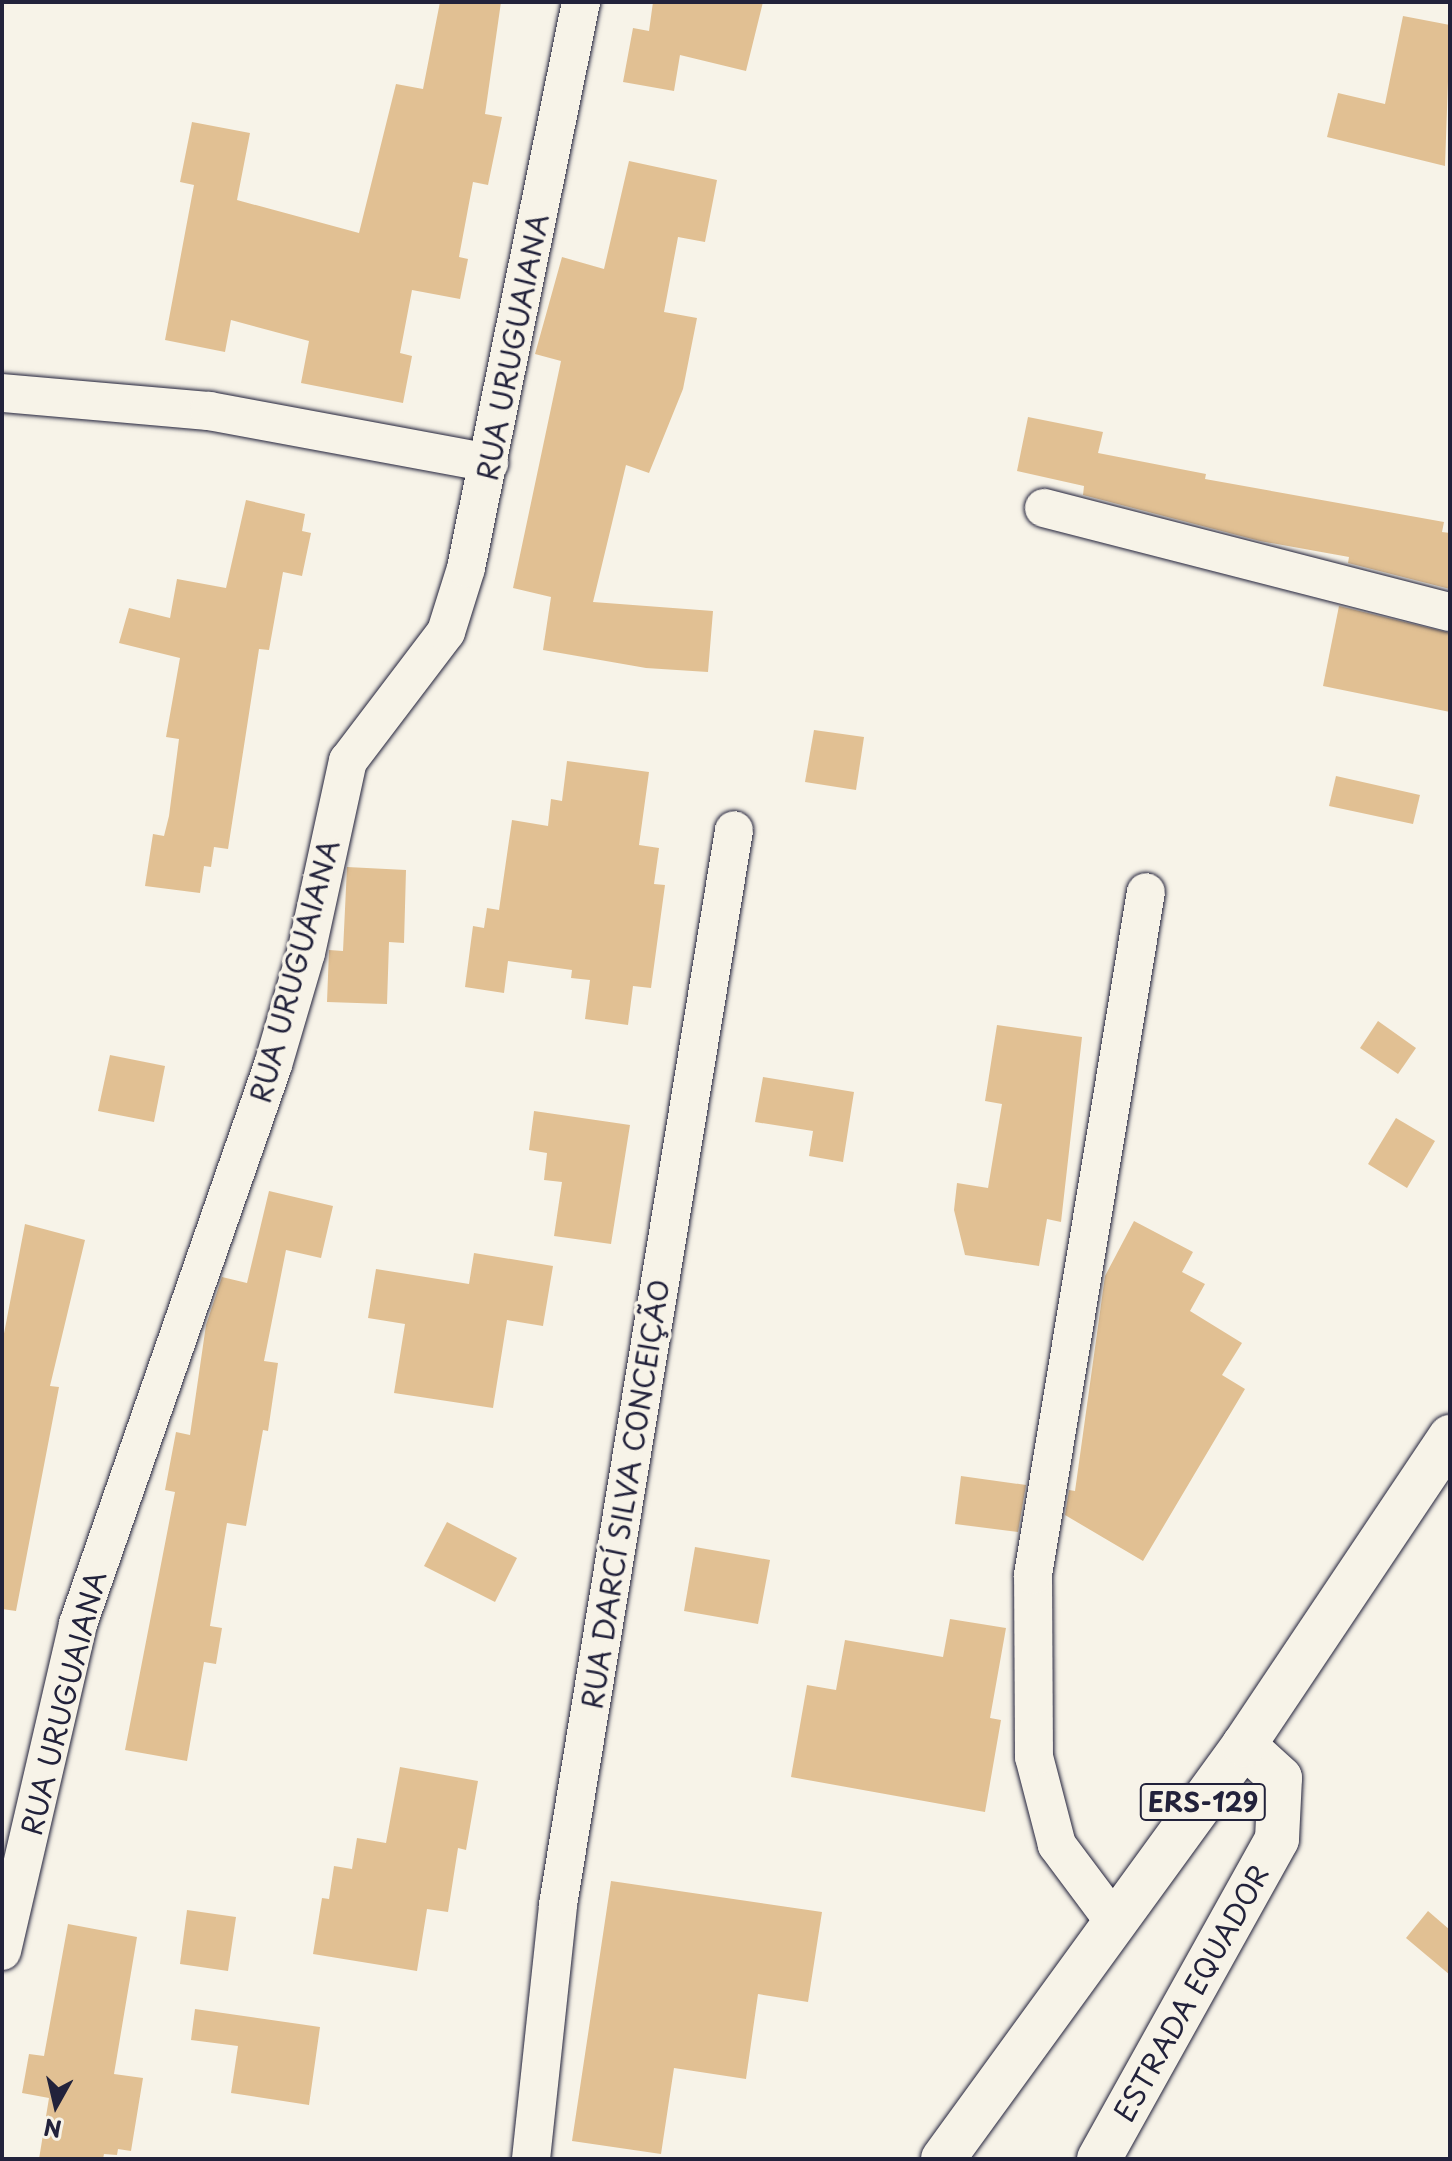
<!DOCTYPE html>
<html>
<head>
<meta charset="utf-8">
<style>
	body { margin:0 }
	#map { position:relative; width:1452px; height:2161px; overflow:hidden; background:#f7f3e8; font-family:"Playpen Sans",sans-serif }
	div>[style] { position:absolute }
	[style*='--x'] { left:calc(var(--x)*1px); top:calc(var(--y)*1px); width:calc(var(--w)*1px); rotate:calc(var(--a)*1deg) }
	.building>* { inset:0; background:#e1c093 }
	.roads { filter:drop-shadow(0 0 2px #22223b) drop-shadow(0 0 2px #22223b) }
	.minor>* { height:38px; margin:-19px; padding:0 19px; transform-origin:19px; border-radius:19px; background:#f7f3e8 }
	.tertiary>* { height:44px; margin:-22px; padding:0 22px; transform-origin:22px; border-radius:22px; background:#f7f3e8 }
	.primary>* { height:44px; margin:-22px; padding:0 22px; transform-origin:22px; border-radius:22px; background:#f7f3e8 }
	span { translate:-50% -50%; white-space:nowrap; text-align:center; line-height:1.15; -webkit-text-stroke:7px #f7f3e8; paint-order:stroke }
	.shield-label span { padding:2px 6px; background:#f7f3e8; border:2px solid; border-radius:6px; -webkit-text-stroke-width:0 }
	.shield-label { font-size:26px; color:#22223b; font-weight:700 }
	.street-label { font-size:28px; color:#22223b }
	.frame { position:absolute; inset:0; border:4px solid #22223b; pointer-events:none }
	.north { position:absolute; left:16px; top:2065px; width:80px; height:80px; -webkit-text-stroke:6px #f7f3e8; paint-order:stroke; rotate:188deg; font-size:22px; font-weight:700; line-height:32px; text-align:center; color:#22223b }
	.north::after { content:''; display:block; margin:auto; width:28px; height:36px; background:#22223b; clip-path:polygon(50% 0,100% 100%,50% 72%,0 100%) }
</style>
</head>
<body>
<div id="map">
	<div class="building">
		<div style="clip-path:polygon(440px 2px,501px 2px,485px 114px,502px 117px,488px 185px,473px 182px,459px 257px,468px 259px,460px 299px,412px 290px,400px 353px,412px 356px,403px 403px,301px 383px,309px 341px,231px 320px,225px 352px,165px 340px,194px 185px,180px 182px,192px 122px,250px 133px,237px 200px,359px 233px,396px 84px,423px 89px)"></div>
		<div style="clip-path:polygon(653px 2px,763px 2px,746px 71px,680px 55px,674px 91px,623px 82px,633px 28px,649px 31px)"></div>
		<div style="clip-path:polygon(1403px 16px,1450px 25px,1445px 166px,1327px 137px,1338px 93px,1385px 104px)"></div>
		<div style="clip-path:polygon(629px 161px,717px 180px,705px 242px,678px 237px,664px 312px,697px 318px,683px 389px,649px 473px,626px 465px,593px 602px,713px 611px,708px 672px,646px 668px,543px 650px,551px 597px,513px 588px,561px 361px,535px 354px,562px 257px,604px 269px)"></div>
		<div style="clip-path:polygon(1028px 417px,1103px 432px,1098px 453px,1206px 474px,1205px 479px,1444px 522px,1442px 532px,1450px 533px,1450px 589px,1348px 563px,1349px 557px,1260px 541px,1083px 495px,1084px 486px,1017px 471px)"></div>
		<div style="clip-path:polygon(246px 500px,305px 514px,302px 531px,311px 533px,302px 576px,283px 572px,269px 650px,259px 649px,228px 849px,214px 847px,211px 867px,204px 866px,200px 893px,145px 886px,153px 834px,164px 836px,169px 816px,179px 739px,166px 737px,180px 658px,119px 643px,129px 608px,170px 618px,177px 579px,226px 588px)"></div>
		<div style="clip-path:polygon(1339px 606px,1450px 633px,1450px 712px,1323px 686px)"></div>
		<div style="clip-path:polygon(814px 730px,864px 737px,856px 790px,805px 782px)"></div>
		<div style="clip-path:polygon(567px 761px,649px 772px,639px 845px,659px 848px,654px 884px,665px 885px,651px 988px,633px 986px,628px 1025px,585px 1019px,590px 980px,571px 978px,572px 970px,508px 961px,504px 993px,465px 987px,473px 926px,484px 928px,487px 908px,499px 910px,512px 820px,548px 826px,551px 799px,562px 801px)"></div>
		<div style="clip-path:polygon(1336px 776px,1420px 795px,1413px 824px,1329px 806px)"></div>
		<div style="clip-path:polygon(347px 867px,406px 870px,404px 943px,389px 942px,387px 1004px,327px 1002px,329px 950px,343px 951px)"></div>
		<div style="clip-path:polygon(1378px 1021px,1416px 1048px,1398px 1074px,1360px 1048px)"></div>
		<div style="clip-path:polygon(997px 1025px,1082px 1037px,1061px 1222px,1047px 1219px,1039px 1266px,965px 1255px,954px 1210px,957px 1183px,988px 1188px,1002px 1104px,985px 1101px)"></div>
		<div style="clip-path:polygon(110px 1055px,165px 1066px,154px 1122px,98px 1111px)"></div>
		<div style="clip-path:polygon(763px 1077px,854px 1092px,843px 1162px,809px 1156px,813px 1131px,755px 1122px)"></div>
		<div style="clip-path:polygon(534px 1111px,630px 1125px,611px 1244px,554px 1236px,562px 1182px,544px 1180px,547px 1153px,529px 1150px)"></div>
		<div style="clip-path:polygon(1396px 1118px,1435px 1141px,1407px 1188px,1368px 1164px)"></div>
		<div style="clip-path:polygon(269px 1191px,333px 1206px,321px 1258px,286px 1250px,264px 1361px,278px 1363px,268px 1431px,263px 1430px,246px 1526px,227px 1523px,210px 1626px,222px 1628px,216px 1664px,204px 1662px,187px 1761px,125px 1750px,175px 1492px,165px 1490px,176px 1432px,190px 1435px,206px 1325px,222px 1277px,247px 1283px)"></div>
		<div style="clip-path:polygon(1134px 1221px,1193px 1252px,1182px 1272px,1205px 1284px,1190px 1311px,1242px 1343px,1222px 1375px,1245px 1389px,1143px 1561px,1065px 1515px,1069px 1490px,1075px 1491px,1105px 1276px)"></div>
		<div style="clip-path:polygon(25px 1224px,85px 1240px,50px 1386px,59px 1387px,16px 1611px,2px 1609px,2px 1344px)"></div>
		<div style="clip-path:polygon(474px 1253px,553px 1266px,543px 1326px,507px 1320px,493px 1408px,394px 1393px,405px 1324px,368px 1318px,376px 1269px,469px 1284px)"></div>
		<div style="clip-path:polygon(961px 1476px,1026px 1485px,1018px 1532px,955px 1524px)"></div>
		<div style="clip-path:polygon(447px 1522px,517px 1558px,495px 1602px,424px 1566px)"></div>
		<div style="clip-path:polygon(695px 1547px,770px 1560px,758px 1624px,684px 1611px)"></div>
		<div style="clip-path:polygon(950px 1619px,1006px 1628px,990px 1718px,1001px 1720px,985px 1812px,791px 1777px,807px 1685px,836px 1690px,845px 1640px,943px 1657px)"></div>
		<div style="clip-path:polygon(400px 1767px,478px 1781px,466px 1850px,458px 1848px,448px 1912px,427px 1909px,417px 1971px,313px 1954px,322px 1898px,329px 1899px,334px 1866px,352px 1869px,357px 1838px,386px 1843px)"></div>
		<div style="clip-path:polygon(611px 1881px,822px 1912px,808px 2002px,758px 1994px,746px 2079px,674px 2068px,661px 2154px,572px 2141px)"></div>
		<div style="clip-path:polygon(187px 1910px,236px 1917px,228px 1971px,180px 1964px)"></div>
		<div style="clip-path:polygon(1428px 1911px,1450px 1930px,1450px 1975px,1406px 1938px)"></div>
		<div style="clip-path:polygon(68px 1924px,137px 1937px,114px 2074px,143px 2078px,131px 2151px,118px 2149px,117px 2155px,104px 2154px,103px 2159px,39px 2159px,49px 2098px,22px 2093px,29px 2054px,44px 2056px)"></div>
		<div style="clip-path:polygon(195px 2009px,320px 2027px,309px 2105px,231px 2093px,238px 2046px,191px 2040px)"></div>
	</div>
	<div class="roads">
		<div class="minor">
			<div style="--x:2;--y:393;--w:208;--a:5"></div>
			<div style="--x:209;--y:411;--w:285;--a:10.5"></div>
			<div style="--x:1044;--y:508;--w:419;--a:14.4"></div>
			<div style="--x:1116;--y:1924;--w:99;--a:-126.8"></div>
			<div style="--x:1057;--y:1845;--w:91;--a:-104.6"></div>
			<div style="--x:1034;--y:1757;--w:182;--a:-90.3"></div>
			<div style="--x:1033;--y:1575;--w:692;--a:-80.61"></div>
			<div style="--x:2;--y:1951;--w:336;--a:-76.9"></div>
			<div style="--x:78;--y:1624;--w:592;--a:-70.77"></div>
			<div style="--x:273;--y:1065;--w:117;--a:-73.6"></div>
			<div style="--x:306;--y:953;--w:197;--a:-77.7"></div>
			<div style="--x:348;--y:761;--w:162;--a:-52.8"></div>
			<div style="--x:446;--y:632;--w:67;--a:-72.6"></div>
			<div style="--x:466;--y:568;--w:578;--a:-78.51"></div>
			<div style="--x:531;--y:2159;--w:255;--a:-83.9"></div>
			<div style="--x:558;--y:1905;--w:1089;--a:-80.7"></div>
		</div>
		<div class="tertiary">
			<div style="--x:1099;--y:2159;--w:366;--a:-60.9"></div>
			<div style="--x:1277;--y:1839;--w:61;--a:-87.2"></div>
			<div style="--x:1280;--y:1778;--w:49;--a:-137.5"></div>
		</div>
		<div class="primary">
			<div style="--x:943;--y:2159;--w:512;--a:-53.98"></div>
			<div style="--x:1244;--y:1745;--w:371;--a:-56.2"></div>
		</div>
	</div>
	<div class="shield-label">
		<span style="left:1203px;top:1802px">ERS-129</span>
	</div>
	<div class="street-label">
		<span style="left:512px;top:347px;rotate:-79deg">RUA URUGUAIANA</span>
		<span style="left:294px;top:971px;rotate:-75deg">RUA URUGUAIANA</span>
		<span style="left:625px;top:1494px;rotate:-81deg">RUA DARCÍ SILVA CONCEIÇÃO</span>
		<span style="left:63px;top:1703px;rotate:-76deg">RUA URUGUAIANA</span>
		<span style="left:1191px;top:1993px;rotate:-61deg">ESTRADA EQUADOR</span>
	</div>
	<div class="frame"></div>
	<div class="north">N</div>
</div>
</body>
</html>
